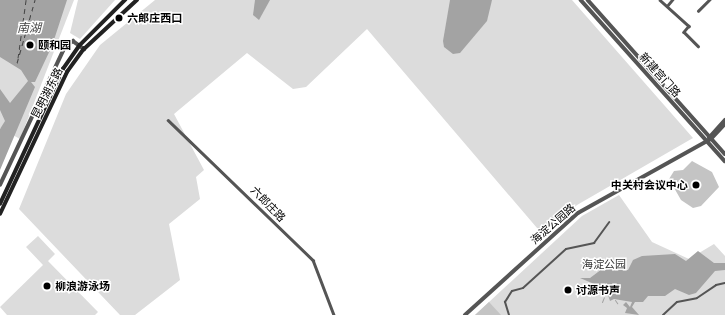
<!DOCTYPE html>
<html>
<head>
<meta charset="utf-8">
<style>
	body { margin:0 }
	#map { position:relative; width:725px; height:315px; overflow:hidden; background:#fff; font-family:"Golos Text","Noto Sans SC",sans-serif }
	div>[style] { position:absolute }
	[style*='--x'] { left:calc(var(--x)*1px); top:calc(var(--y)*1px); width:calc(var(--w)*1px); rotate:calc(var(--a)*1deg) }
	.green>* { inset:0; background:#dcdcdc }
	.water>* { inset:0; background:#a3a3a3 }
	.stream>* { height:1px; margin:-0.5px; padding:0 0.5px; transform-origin:0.5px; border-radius:0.5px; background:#a3a3a3 }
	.ferry>* { height:1px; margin-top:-0.5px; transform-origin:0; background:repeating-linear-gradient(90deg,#444 0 5px,transparent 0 9px) }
	.building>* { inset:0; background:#c4c4c4 }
	.pedestrian>* { height:2px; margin:-1px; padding:0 1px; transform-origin:1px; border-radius:1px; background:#555 }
	.minor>* { height:2.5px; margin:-1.25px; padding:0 1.25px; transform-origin:1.25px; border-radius:1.25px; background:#555 }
	.tertiary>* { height:3.5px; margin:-1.75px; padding:0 1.75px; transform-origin:1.75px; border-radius:1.75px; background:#555 }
	.secondary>* { height:3.5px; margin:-1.75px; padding:0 1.75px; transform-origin:1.75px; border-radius:1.75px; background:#222 }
	.dots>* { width:11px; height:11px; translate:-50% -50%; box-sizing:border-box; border:2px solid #fff; border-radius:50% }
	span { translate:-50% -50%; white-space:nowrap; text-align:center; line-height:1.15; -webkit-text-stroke:3px #fff; paint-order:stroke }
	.poi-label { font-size:11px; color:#000; font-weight:700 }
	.left { translate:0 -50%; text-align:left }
	.right { translate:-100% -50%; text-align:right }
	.street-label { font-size:11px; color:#000 }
	.park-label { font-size:11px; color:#333 }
	.water-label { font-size:12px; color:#444; font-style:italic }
</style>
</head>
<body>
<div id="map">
	<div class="green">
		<div style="clip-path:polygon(0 0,74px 0,20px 139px,0 128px)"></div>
		<div style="clip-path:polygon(78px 0,115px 0,80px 39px,70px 33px)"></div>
		<div style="clip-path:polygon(155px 0,572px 0,693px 138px,577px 205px,543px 235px,367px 29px,306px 87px,293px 89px,247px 53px,174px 114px,204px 170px,196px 177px,200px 199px,169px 224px,180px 280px,135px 315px,120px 315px,19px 209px,66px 94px,100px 45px)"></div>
		<div style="clip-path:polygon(619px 195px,652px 242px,689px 259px,714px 244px,725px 256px,725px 315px,475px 315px,582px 216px)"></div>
		<div style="clip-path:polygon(38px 236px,55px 254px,48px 261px,98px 312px,95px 315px,7px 315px,0 307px,43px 265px,26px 247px)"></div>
	</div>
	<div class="water">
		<div style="clip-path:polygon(0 0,67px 0,52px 46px,35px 82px,31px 82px,35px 87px,0 170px,0 129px,5px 121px,0 110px,0 89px,10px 103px,28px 81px,21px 70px,0 57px)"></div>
		<div style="clip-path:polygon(255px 0,270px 0,259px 20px,253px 15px)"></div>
		<div style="clip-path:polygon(450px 0,492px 0,487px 21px,460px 53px,453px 54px,444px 47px,443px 41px)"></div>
		<div style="clip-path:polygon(698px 251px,714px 263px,725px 263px,725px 270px,715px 271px,696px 293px,689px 295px,675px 289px,665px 296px,648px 296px,643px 302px,635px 302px,632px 307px,639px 315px,625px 313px,627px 308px,623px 305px,626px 302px,630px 307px,632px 302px,614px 299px,610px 301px,606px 289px,580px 278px,590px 278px,602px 269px,628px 270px,633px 260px,642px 256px,675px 254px,686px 261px)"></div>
	</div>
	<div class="stream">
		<div style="--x:594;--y:287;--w:10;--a:29"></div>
		<div style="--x:615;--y:300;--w:4;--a:56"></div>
		<div style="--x:602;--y:302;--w:5;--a:-68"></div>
	</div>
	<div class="ferry">
		<div style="--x:18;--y:58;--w:59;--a:-82.1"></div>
		<div style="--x:17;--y:63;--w:66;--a:-74.1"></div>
	</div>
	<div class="building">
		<div style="clip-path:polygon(692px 161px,712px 172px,719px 187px,701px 206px,693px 208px,681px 200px,669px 179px,674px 171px,683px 170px)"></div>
		<div style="clip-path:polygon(489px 302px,501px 315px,475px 315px)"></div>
	</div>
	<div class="pedestrian">
		<div style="--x:509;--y:315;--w:14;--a:-107"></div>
		<div style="--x:505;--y:302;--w:13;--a:-58"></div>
		<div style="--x:512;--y:291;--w:11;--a:-15"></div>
		<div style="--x:523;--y:288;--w:58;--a:-42.2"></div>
		<div style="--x:566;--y:249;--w:29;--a:-12"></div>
		<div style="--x:594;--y:243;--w:26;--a:-54"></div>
		<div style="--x:663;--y:315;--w:19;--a:-43"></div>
		<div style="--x:677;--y:302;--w:20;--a:-11"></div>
		<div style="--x:697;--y:298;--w:23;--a:-34"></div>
		<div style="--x:716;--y:285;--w:9;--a:-13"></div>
	</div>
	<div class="minor">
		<div style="--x:660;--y:0;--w:39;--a:42"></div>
		<div style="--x:689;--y:26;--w:8;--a:130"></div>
		<div style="--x:684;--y:32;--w:20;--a:45"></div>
		<div style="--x:667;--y:6;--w:8;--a:-50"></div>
		<div style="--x:698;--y:11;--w:16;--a:-45"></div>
		<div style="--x:168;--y:120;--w:202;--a:44"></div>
		<div style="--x:313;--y:260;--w:59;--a:69.1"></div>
	</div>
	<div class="tertiary">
		<div style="--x:581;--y:0;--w:216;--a:48.2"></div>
		<div style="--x:588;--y:0;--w:206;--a:48.3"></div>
		<div style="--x:709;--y:138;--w:24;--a:-48"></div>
		<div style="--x:0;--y:185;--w:153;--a:-64.8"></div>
		<div style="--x:65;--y:47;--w:10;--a:-37"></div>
		<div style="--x:73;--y:41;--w:14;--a:36"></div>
		<div style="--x:465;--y:315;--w:152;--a:-42.1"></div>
		<div style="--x:578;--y:213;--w:152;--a:-29.1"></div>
		<div style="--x:711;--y:139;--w:21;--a:-47"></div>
	</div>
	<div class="secondary">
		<div style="--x:0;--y:204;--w:149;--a:-65"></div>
		<div style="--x:63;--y:69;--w:29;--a:-55"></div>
		<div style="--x:80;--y:45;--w:64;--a:-45"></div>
		<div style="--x:0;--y:214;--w:157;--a:-64.7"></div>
		<div style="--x:67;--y:72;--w:29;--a:-54"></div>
		<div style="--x:84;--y:49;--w:72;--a:-42.8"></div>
	</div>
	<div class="dots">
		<div style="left:119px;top:18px;background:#000"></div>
		<div style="left:30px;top:45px;background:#000"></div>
		<div style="left:696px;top:185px;background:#000"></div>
		<div style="left:47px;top:286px;background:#000"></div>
		<div style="left:568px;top:290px;background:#000"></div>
	</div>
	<div class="poi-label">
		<span class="left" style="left:127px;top:18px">六郎庄西口</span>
		<span class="left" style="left:38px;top:45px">颐和园</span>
		<span class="right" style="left:688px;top:185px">中关村会议中心</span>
		<span class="left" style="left:55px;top:286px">柳浪游泳场</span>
		<span class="left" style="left:576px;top:290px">讨源书声</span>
	</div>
	<div class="street-label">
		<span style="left:660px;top:75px;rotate:48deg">新建宫门路</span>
		<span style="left:47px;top:93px;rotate:-63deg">昆明湖东路</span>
		<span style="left:268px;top:204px;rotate:46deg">六郎庄路</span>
		<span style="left:553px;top:224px;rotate:-41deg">海淀公园路</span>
	</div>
	<div class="park-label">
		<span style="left:604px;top:264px">海淀公园</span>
	</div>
	<div class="water-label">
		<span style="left:29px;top:28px">南湖</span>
	</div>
</div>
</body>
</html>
